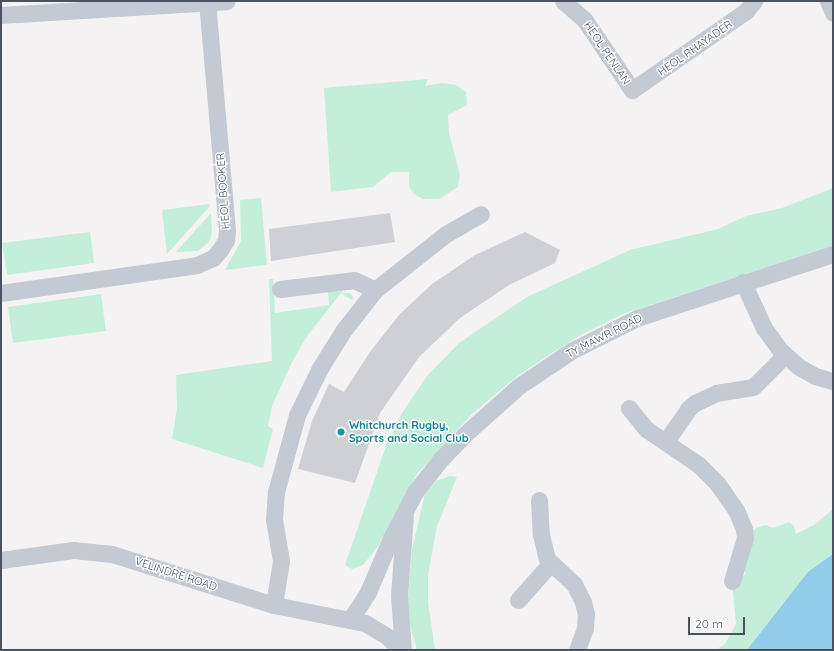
<!DOCTYPE html>
<html>
<head>
<meta charset="utf-8">
<style>
	body { margin:0 }
	#map { position:relative; width:834px; height:651px; overflow:hidden; background:#f4f2f2; font-family:Quicksand,sans-serif }
	div>[style] { position:absolute }
	[style*='--x'] { left:calc(var(--x)*1px); top:calc(var(--y)*1px); width:calc(var(--w)*1px); rotate:calc(var(--a)*1deg) }
	.green>* { inset:0; background:#c3efda }
	.water>* { inset:0; background:#91cceb }
	.building>* { inset:0; background:#cfd0d6 }
	.minor>* { height:17px; margin:-8.5px; padding:0 8.5px; transform-origin:8.5px; border-radius:8.5px; background:#c3cad3 }
	.dots>* { width:11px; height:11px; translate:-50% -50%; box-sizing:border-box; border:2px solid #fff; border-radius:50% }
	span { translate:-50% -50%; white-space:nowrap; text-align:center; line-height:1.15; -webkit-text-stroke:3px #fff; paint-order:stroke }
	.street-label { font-size:11px; color:#4a525f }
	.culture-label { font-size:11px; color:#0d838f; font-weight:700 }
	.left { translate:0 -50%; text-align:left }
	.frame { position:absolute; inset:0; border:2px solid #4a525f; pointer-events:none }
	.scale { position:absolute; left:688px; top:617px; width:57px; height:18px; box-sizing:border-box; border:2px solid #4a525f; border-top:0; padding-left:5px; font-size:12px; line-height:14px; white-space:nowrap; color:#4a525f; -webkit-text-stroke:3px #fff; paint-order:stroke }
</style>
</head>
<body>
<div id="map">
	<div class="green">
		<div style="clip-path:polygon(428px 79px,425px 86px,442px 83px,456px 85px,466px 92px,467px 105px,448px 115px,449px 133px,460px 175px,458px 187px,439px 199px,423px 199px,414px 194px,409px 186px,409px 172px,391px 172px,373px 187px,331px 192px,324px 88px)"></div>
		<div style="clip-path:polygon(833px 188px,833px 247px,625px 313px,586px 332px,552px 353px,516px 377px,472px 414px,417px 474px,378px 546px,363px 565px,352px 569px,345px 565px,387px 443px,402px 413px,427px 376px,459px 343px,527px 297px,630px 250px,718px 229px,746px 216px,782px 208px)"></div>
		<div style="clip-path:polygon(261px 198px,267px 265px,225px 270px,241px 241px,240px 200px)"></div>
		<div style="clip-path:polygon(209px 204px,210px 206px,167px 254px,162px 210px)"></div>
		<div style="clip-path:polygon(211px 213px,212px 234px,209px 242px,198px 251px,176px 252px)"></div>
		<div style="clip-path:polygon(90px 232px,94px 263px,7px 275px,2px 243px)"></div>
		<div style="clip-path:polygon(269px 279px,273px 279px,275px 313px,329px 305px,328px 292px,342px 289px,343px 293px,350px 293px,353px 297px,352px 300px,341px 293px,307px 336px,292px 362px,272px 406px,268px 426px,273px 429px,263px 468px,172px 439px,177px 408px,176px 375px,272px 361px)"></div>
		<div style="clip-path:polygon(101px 294px,106px 331px,13px 343px,8px 307px)"></div>
		<div style="clip-path:polygon(450px 476px,457px 477px,437px 526px,428px 575px,428px 602px,435px 650px,417px 650px,410px 625px,408px 599px,412px 549px,425px 494px,436px 481px)"></div>
		<div style="clip-path:polygon(833px 509px,833px 561px,790px 650px,704px 650px,717px 649px,725px 644px,736px 624px,732px 583px,746px 574px,742px 566px,748px 535px,756px 528px,766px 525px,773px 528px,789px 522px,794px 526px,796px 534px,814px 525px)"></div>
	</div>
	<div class="water">
		<div style="clip-path:polygon(833px 554px,833px 650px,747px 650px,808px 572px)"></div>
	</div>
	<div class="building">
		<div style="clip-path:polygon(390px 213px,395px 242px,271px 261px,269px 229px)"></div>
		<div style="clip-path:polygon(525px 232px,560px 250px,555px 263px,509px 285px,460px 318px,419px 357px,380px 413px,355px 483px,298px 469px,312px 421px,329px 384px,344px 392px,370px 352px,399px 315px,432px 284px,475px 255px)"></div>
	</div>
	<div class="minor">
		<div style="--x:563;--y:1;--w:28;--a:41"></div>
		<div style="--x:584;--y:19;--w:86;--a:55.9"></div>
		<div style="--x:632;--y:90;--w:139;--a:-34.7"></div>
		<div style="--x:746;--y:11;--w:13;--a:-51"></div>
		<div style="--x:828;--y:1;--w:13;--a:67"></div>
		<div style="--x:1;--y:15;--w:226;--a:-3.5"></div>
		<div style="--x:743;--y:282;--w:51;--a:65.5"></div>
		<div style="--x:764;--y:328;--w:27;--a:54"></div>
		<div style="--x:780;--y:350;--w:25;--a:42"></div>
		<div style="--x:799;--y:367;--w:18;--a:29"></div>
		<div style="--x:815;--y:376;--w:19;--a:16"></div>
		<div style="--x:280;--y:289;--w:75;--a:-6.9"></div>
		<div style="--x:354;--y:280;--w:23;--a:25"></div>
		<div style="--x:1;--y:293;--w:198;--a:-8.1"></div>
		<div style="--x:197;--y:265;--w:17;--a:-24"></div>
		<div style="--x:213;--y:258;--w:11;--a:-49"></div>
		<div style="--x:220;--y:250;--w:12;--a:-59"></div>
		<div style="--x:226;--y:240;--w:10;--a:-84"></div>
		<div style="--x:227;--y:230;--w:229;--a:-95"></div>
		<div style="--x:629;--y:408;--w:27;--a:51"></div>
		<div style="--x:646;--y:429;--w:64;--a:34.2"></div>
		<div style="--x:699;--y:465;--w:25;--a:45"></div>
		<div style="--x:717;--y:483;--w:33;--a:55"></div>
		<div style="--x:736;--y:510;--w:21;--a:67"></div>
		<div style="--x:744;--y:529;--w:9;--a:84"></div>
		<div style="--x:745;--y:538;--w:45;--a:106.8"></div>
		<div style="--x:666;--y:441;--w:39;--a:-55"></div>
		<div style="--x:688;--y:409;--w:9;--a:-41"></div>
		<div style="--x:695;--y:403;--w:23;--a:-25"></div>
		<div style="--x:716;--y:393;--w:37;--a:-9"></div>
		<div style="--x:753;--y:387;--w:45;--a:-45"></div>
		<div style="--x:539;--y:500;--w:34;--a:87"></div>
		<div style="--x:541;--y:534;--w:26;--a:77"></div>
		<div style="--x:547;--y:559;--w:37;--a:43"></div>
		<div style="--x:574;--y:584;--w:20;--a:63"></div>
		<div style="--x:583;--y:602;--w:12;--a:76"></div>
		<div style="--x:586;--y:614;--w:14;--a:94"></div>
		<div style="--x:585;--y:628;--w:23;--a:110"></div>
		<div style="--x:1;--y:560;--w:73;--a:-7.9"></div>
		<div style="--x:73;--y:550;--w:39;--a:6"></div>
		<div style="--x:112;--y:554;--w:170;--a:17.5"></div>
		<div style="--x:274;--y:605;--w:93;--a:11.2"></div>
		<div style="--x:365;--y:623;--w:27;--a:31"></div>
		<div style="--x:388;--y:637;--w:18;--a:47"></div>
		<div style="--x:518;--y:600;--w:48;--a:-48.4"></div>
		<div style="--x:274;--y:605;--w:45;--a:-81"></div>
		<div style="--x:281;--y:561;--w:43;--a:-99.5"></div>
		<div style="--x:274;--y:519;--w:27;--a:-86"></div>
		<div style="--x:276;--y:492;--w:80;--a:-74.7"></div>
		<div style="--x:297;--y:415;--w:52;--a:-63.9"></div>
		<div style="--x:320;--y:368;--w:44;--a:-58.1"></div>
		<div style="--x:343;--y:331;--w:52;--a:-52"></div>
		<div style="--x:375;--y:290;--w:90;--a:-38.3"></div>
		<div style="--x:446;--y:234;--w:40;--a:-29.7"></div>
		<div style="--x:350;--y:620;--w:33;--a:-57"></div>
		<div style="--x:368;--y:592;--w:59;--a:-66.9"></div>
		<div style="--x:391;--y:538;--w:52;--a:-62.4"></div>
		<div style="--x:415;--y:492;--w:41;--a:-52"></div>
		<div style="--x:440;--y:460;--w:35;--a:-46"></div>
		<div style="--x:464;--y:435;--w:74;--a:-41.7"></div>
		<div style="--x:519;--y:386;--w:63;--a:-33.9"></div>
		<div style="--x:571;--y:351;--w:74;--a:-26.6"></div>
		<div style="--x:637;--y:318;--w:206;--a:-18.1"></div>
		<div style="--x:403;--y:650;--w:55;--a:-94.2"></div>
		<div style="--x:399;--y:595;--w:79;--a:-85.7"></div>
	</div>
	<div class="dots">
		<div style="left:341px;top:432px;background:#0f9aa8"></div>
	</div>
	<div class="street-label">
		<span style="left:695px;top:48px;rotate:-35deg">HEOL RHAYADER</span>
		<span style="left:607px;top:53px;rotate:56deg">HEOL PENLAN</span>
		<span style="left:223px;top:191px;rotate:-94deg">HEOL BOOKER</span>
		<span style="left:604px;top:336px;rotate:-27deg">TY MAWR ROAD</span>
		<span style="left:176px;top:574px;rotate:18deg">VELINDRE ROAD</span>
	</div>
	<div class="culture-label">
		<span class="left" style="left:349px;top:432px">Whitchurch Rugby,<br>Sports and Social Club</span>
	</div>
	<div class="frame"></div>
	<div class="scale">20 m</div>
</div>
</body>
</html>
